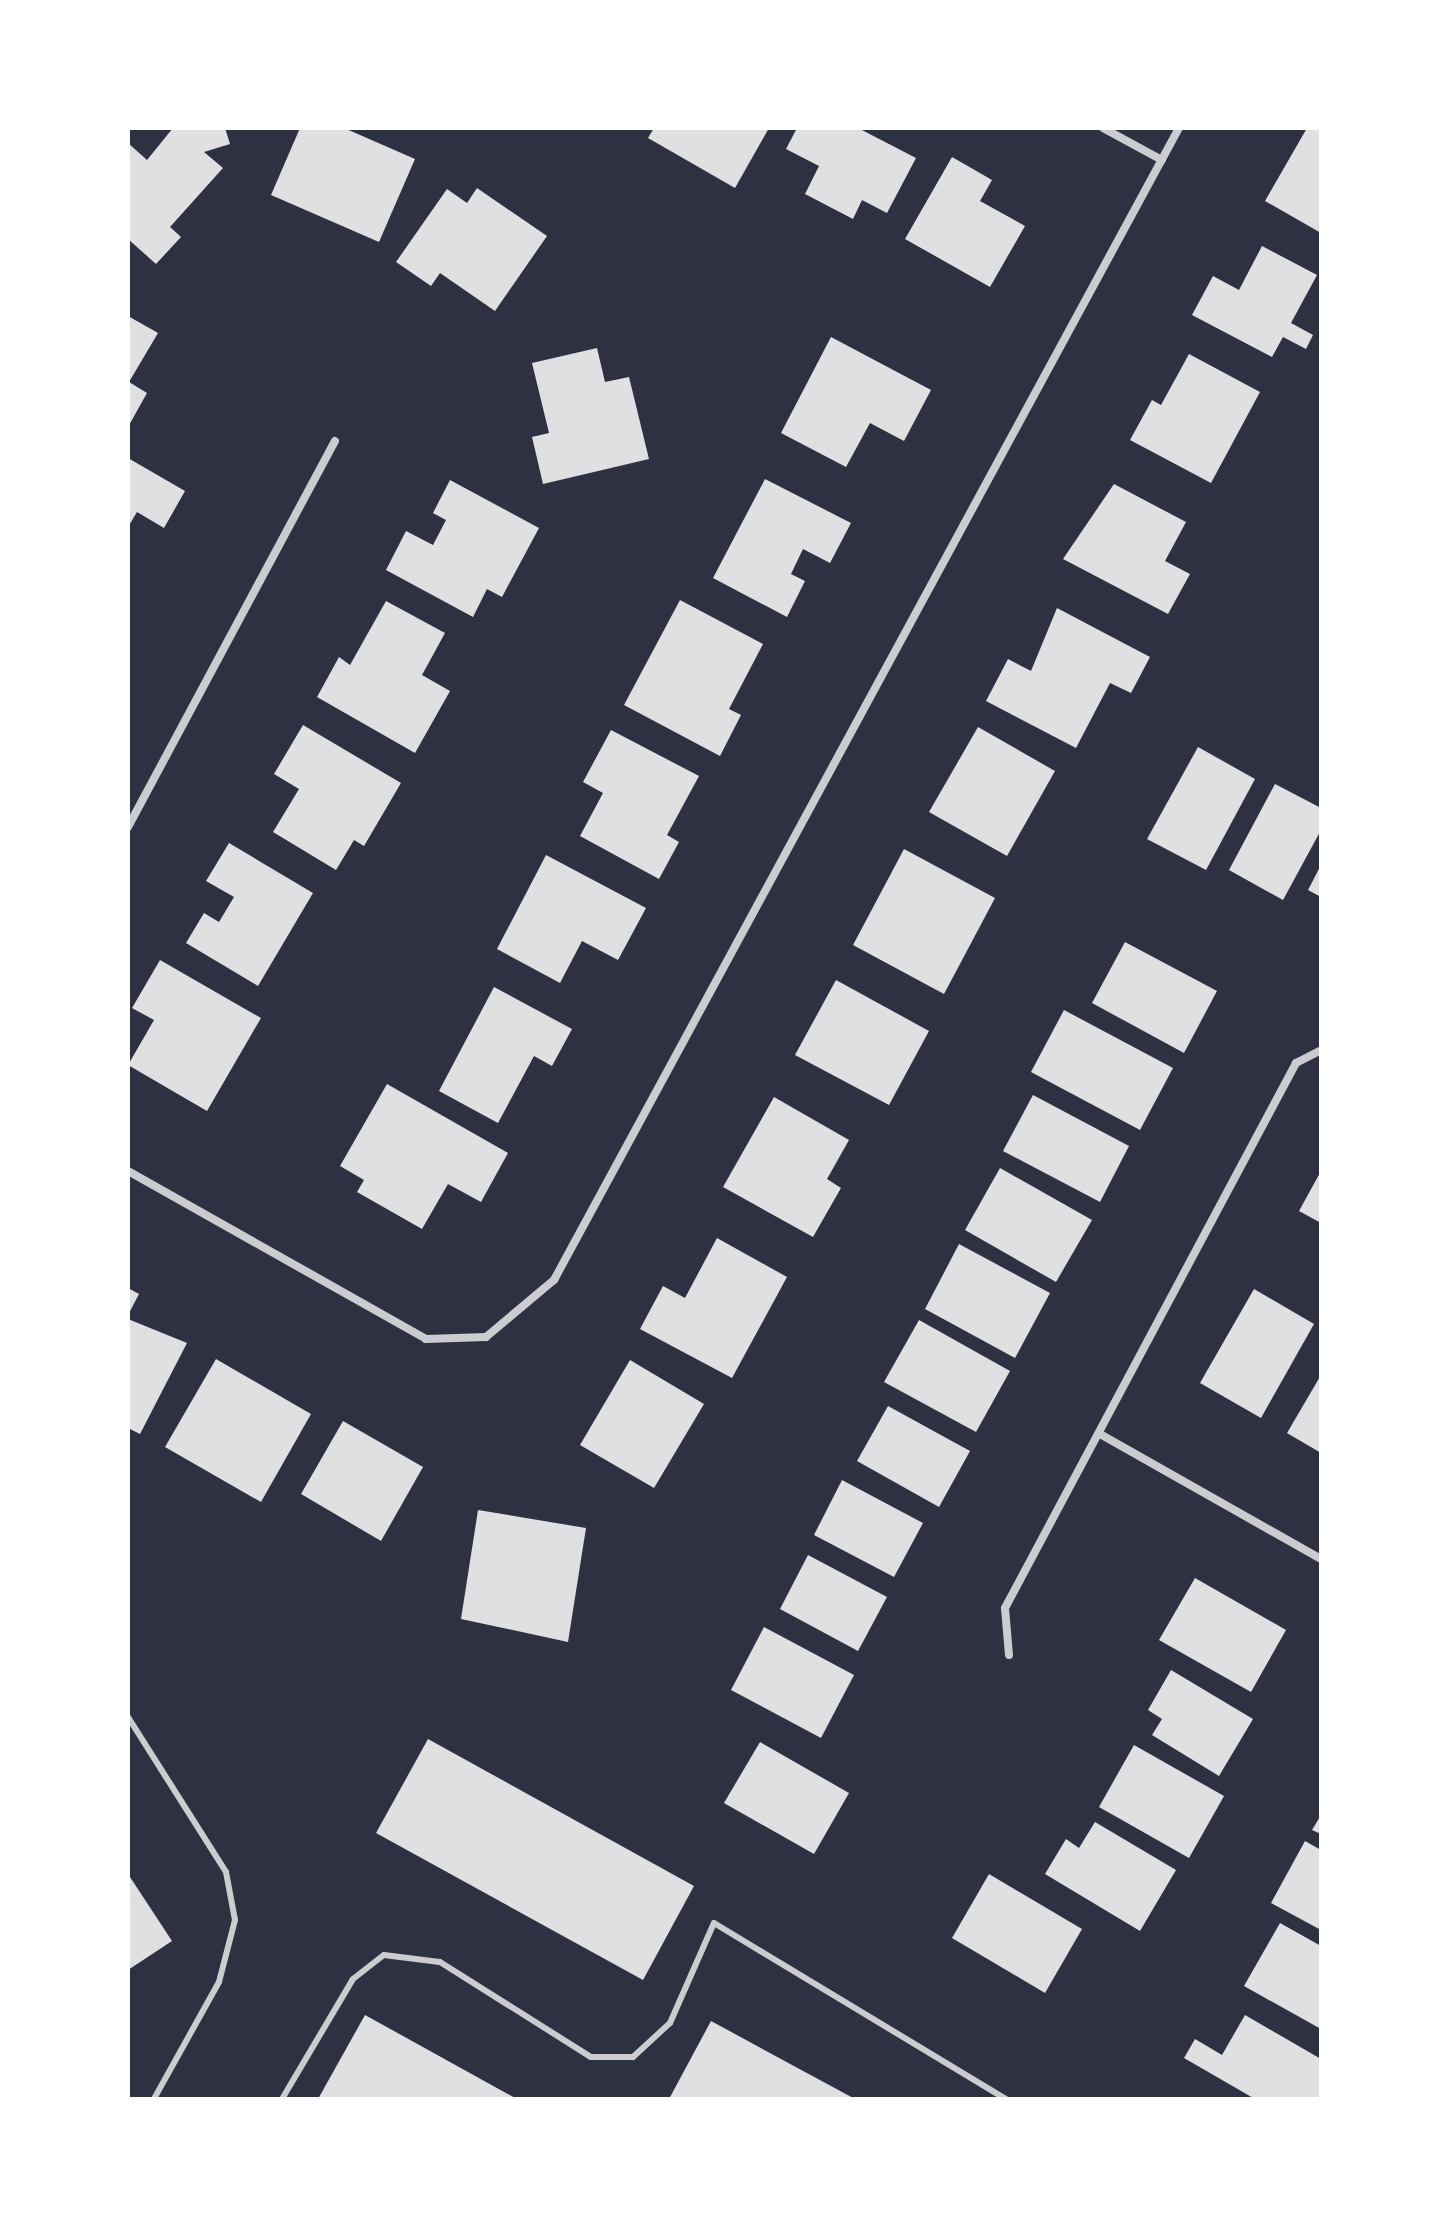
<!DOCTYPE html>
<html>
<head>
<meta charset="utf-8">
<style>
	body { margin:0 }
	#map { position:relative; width:1449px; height:2227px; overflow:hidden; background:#2d3142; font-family:Karla,sans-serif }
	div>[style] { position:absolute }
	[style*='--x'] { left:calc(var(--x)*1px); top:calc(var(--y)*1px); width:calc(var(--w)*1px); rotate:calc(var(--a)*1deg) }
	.building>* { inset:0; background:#e0e0e3 }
	.service>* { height:6px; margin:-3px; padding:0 3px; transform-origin:3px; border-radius:3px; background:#caccd0 }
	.minor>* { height:8px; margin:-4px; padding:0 4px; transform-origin:4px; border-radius:4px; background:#caccd0 }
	span { translate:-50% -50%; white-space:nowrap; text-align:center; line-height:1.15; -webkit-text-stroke:8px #fff; paint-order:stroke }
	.frame { position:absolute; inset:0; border:130px solid #fff; pointer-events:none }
</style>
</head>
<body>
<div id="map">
	<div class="building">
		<div style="clip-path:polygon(173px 128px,225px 128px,230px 144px,204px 152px,223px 168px,170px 227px,181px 237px,156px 264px,128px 239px,128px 143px,147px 160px)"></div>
		<div style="clip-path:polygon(300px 128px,344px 128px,415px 159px,379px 242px,271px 195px)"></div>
		<div style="clip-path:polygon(654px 128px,769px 128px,735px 188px,648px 138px)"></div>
		<div style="clip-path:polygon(797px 128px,858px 128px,916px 158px,887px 213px,862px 200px,853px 219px,805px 194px,819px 166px,786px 149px)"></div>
		<div style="clip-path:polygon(1307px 128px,1321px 128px,1321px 233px,1265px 201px)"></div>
		<div style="clip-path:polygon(952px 157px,992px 180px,980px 201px,1025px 226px,990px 287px,905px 239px)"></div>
		<div style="clip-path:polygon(477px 188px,547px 236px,495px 311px,440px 273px,431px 286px,396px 262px,447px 189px,467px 203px)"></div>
		<div style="clip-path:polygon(1262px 246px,1317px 275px,1291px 323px,1313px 335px,1306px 349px,1283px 337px,1272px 357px,1192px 315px,1213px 276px,1239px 290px)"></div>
		<div style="clip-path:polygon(128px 316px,158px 333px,129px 382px,147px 393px,128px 427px)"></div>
		<div style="clip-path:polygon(831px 337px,931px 390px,904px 441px,870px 423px,846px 467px,781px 433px)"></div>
		<div style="clip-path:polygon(597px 348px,605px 382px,629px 377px,649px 459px,543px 484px,532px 437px,549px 433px,532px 363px)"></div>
		<div style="clip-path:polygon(1189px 354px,1260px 392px,1211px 483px,1130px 440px,1152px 400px,1161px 405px)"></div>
		<div style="clip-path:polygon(128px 458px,185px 491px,164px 528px,137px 512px,128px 527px)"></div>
		<div style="clip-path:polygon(765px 479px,851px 523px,830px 563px,803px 549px,791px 574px,805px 581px,787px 617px,713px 578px)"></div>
		<div style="clip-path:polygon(450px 480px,539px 528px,502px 597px,487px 589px,473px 617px,386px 570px,406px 531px,433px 545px,446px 520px,433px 513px)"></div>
		<div style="clip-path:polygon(1114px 484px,1186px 522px,1165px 561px,1190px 574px,1168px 614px,1063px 559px)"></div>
		<div style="clip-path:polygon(680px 600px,763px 644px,729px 709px,741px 715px,720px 756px,624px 705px)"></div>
		<div style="clip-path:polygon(386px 601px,445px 633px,422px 675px,450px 691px,415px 753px,317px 697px,339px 657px,350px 665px)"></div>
		<div style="clip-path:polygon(1057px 608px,1150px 657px,1131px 693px,1110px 683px,1076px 748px,986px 701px,1008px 659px,1031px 671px)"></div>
		<div style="clip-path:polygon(303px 725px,401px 783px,364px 846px,354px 840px,336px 870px,273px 832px,299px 789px,274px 774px)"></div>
		<div style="clip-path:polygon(978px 727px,1055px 771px,1007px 856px,929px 812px)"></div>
		<div style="clip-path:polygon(611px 730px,699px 776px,667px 835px,679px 842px,659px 879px,580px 836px,603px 793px,583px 782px)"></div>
		<div style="clip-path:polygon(1198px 747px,1255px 779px,1206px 870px,1147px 839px)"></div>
		<div style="clip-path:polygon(1275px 784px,1321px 808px,1321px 830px,1283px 900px,1229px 870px)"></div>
		<div style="clip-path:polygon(229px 843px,313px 893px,258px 986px,186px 943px,204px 913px,219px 922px,234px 897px,206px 881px)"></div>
		<div style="clip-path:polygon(904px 849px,995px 898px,944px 994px,853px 945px)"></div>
		<div style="clip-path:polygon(546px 855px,646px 908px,618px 960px,582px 941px,560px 983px,497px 949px)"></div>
		<div style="clip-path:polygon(1321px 865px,1321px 897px,1308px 890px)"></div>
		<div style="clip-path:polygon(1125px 942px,1217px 991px,1184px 1053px,1092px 1003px)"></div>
		<div style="clip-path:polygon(160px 960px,261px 1018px,207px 1111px,128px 1065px,154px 1020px,132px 1008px)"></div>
		<div style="clip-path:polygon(836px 980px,929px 1031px,889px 1105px,795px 1055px)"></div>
		<div style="clip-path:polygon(494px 987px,572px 1029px,552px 1066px,534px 1056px,498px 1123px,439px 1091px)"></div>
		<div style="clip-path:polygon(1064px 1010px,1173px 1068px,1140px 1130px,1031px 1072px)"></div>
		<div style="clip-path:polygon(387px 1084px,508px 1153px,481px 1202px,448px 1184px,422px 1229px,357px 1192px,364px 1180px,340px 1166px)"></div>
		<div style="clip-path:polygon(1033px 1095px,1129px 1146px,1100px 1202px,1003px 1151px)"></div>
		<div style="clip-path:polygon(774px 1097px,849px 1140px,827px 1179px,841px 1188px,813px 1237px,723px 1187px)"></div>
		<div style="clip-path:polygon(1000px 1168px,1092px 1220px,1056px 1282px,965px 1230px)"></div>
		<div style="clip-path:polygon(1321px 1171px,1321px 1223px,1299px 1211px)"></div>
		<div style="clip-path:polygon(717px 1238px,787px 1277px,732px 1378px,640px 1329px,663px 1286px,685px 1298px)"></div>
		<div style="clip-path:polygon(959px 1244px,1050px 1293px,1015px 1358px,925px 1309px)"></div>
		<div style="clip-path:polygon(128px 1288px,139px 1294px,128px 1315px)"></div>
		<div style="clip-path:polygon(1254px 1289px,1314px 1324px,1261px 1418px,1200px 1383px)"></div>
		<div style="clip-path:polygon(128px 1319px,187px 1343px,140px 1434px,128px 1428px)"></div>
		<div style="clip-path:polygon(919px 1320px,1010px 1371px,976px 1432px,884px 1382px)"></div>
		<div style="clip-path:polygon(216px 1359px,311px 1414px,261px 1502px,165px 1447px)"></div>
		<div style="clip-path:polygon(630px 1360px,704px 1404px,654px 1488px,580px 1445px)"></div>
		<div style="clip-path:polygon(1321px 1375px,1321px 1453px,1287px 1433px)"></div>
		<div style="clip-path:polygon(888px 1406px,970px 1451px,939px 1507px,857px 1461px)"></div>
		<div style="clip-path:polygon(343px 1421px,423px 1467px,381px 1541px,301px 1494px)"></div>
		<div style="clip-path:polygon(842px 1480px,923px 1523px,894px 1577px,814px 1535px)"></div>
		<div style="clip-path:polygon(478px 1510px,586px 1528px,568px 1642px,461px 1619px)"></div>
		<div style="clip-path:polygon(808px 1555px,887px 1597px,858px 1651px,780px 1609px)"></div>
		<div style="clip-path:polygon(1195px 1578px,1286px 1630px,1251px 1692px,1159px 1640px)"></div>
		<div style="clip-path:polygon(764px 1627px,854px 1675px,821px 1738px,731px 1690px)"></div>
		<div style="clip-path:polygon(1171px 1670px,1253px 1719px,1219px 1776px,1152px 1735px,1162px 1719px,1148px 1710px)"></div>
		<div style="clip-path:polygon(428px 1739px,694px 1886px,643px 1980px,376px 1833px)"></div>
		<div style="clip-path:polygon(760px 1742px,849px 1793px,814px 1854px,724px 1803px)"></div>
		<div style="clip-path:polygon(1134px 1745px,1224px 1796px,1189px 1858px,1099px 1807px)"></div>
		<div style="clip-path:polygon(1321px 1815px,1321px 1834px,1312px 1830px)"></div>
		<div style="clip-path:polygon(1095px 1822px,1176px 1870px,1140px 1931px,1045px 1874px,1066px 1839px,1079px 1848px)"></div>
		<div style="clip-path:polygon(1305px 1841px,1321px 1850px,1321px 1930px,1271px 1903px)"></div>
		<div style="clip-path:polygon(128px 1874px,172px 1941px,128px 1970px)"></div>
		<div style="clip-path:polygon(989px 1874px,1082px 1929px,1045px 1993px,952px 1938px)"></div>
		<div style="clip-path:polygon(1280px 1923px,1321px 1946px,1321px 2029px,1244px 1986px)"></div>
		<div style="clip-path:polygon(365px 2015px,517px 2099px,318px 2099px)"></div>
		<div style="clip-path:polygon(1245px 2015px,1321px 2059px,1321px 2099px,1255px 2099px,1184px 2058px,1195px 2039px,1222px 2055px)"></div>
		<div style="clip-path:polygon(711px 2021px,855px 2099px,669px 2099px)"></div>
	</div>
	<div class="service">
		<div style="--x:128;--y:1717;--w:183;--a:57.7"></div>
		<div style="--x:226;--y:1872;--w:49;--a:79.4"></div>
		<div style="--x:235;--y:1920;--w:64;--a:104.5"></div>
		<div style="--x:219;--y:1982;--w:134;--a:119.1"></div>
		<div style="--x:282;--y:2099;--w:139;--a:-59.4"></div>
		<div style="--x:353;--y:1979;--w:39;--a:-38"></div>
		<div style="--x:384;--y:1955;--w:56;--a:7.1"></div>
		<div style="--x:440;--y:1962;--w:178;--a:32.2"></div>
		<div style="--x:591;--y:2057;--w:42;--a:0"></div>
		<div style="--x:633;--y:2057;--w:50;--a:-42.6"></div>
		<div style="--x:670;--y:2023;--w:109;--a:-66.3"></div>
		<div style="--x:714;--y:1923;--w:341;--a:31.1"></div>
	</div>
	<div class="minor">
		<div style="--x:1103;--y:128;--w:67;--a:28.5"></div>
		<div style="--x:128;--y:827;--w:438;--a:-61.8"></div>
		<div style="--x:128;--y:1171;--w:342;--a:29.4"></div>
		<div style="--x:426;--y:1339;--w:60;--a:-1.9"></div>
		<div style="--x:486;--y:1337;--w:89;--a:-40"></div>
		<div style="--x:554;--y:1280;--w:1311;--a:-61.52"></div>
		<div style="--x:1100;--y:1434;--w:254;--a:29.5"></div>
		<div style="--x:1009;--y:1655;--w:47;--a:-94.9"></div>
		<div style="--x:1005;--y:1608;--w:618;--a:-61.9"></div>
		<div style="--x:1296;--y:1063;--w:28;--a:-27"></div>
	</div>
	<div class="frame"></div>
</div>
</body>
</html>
